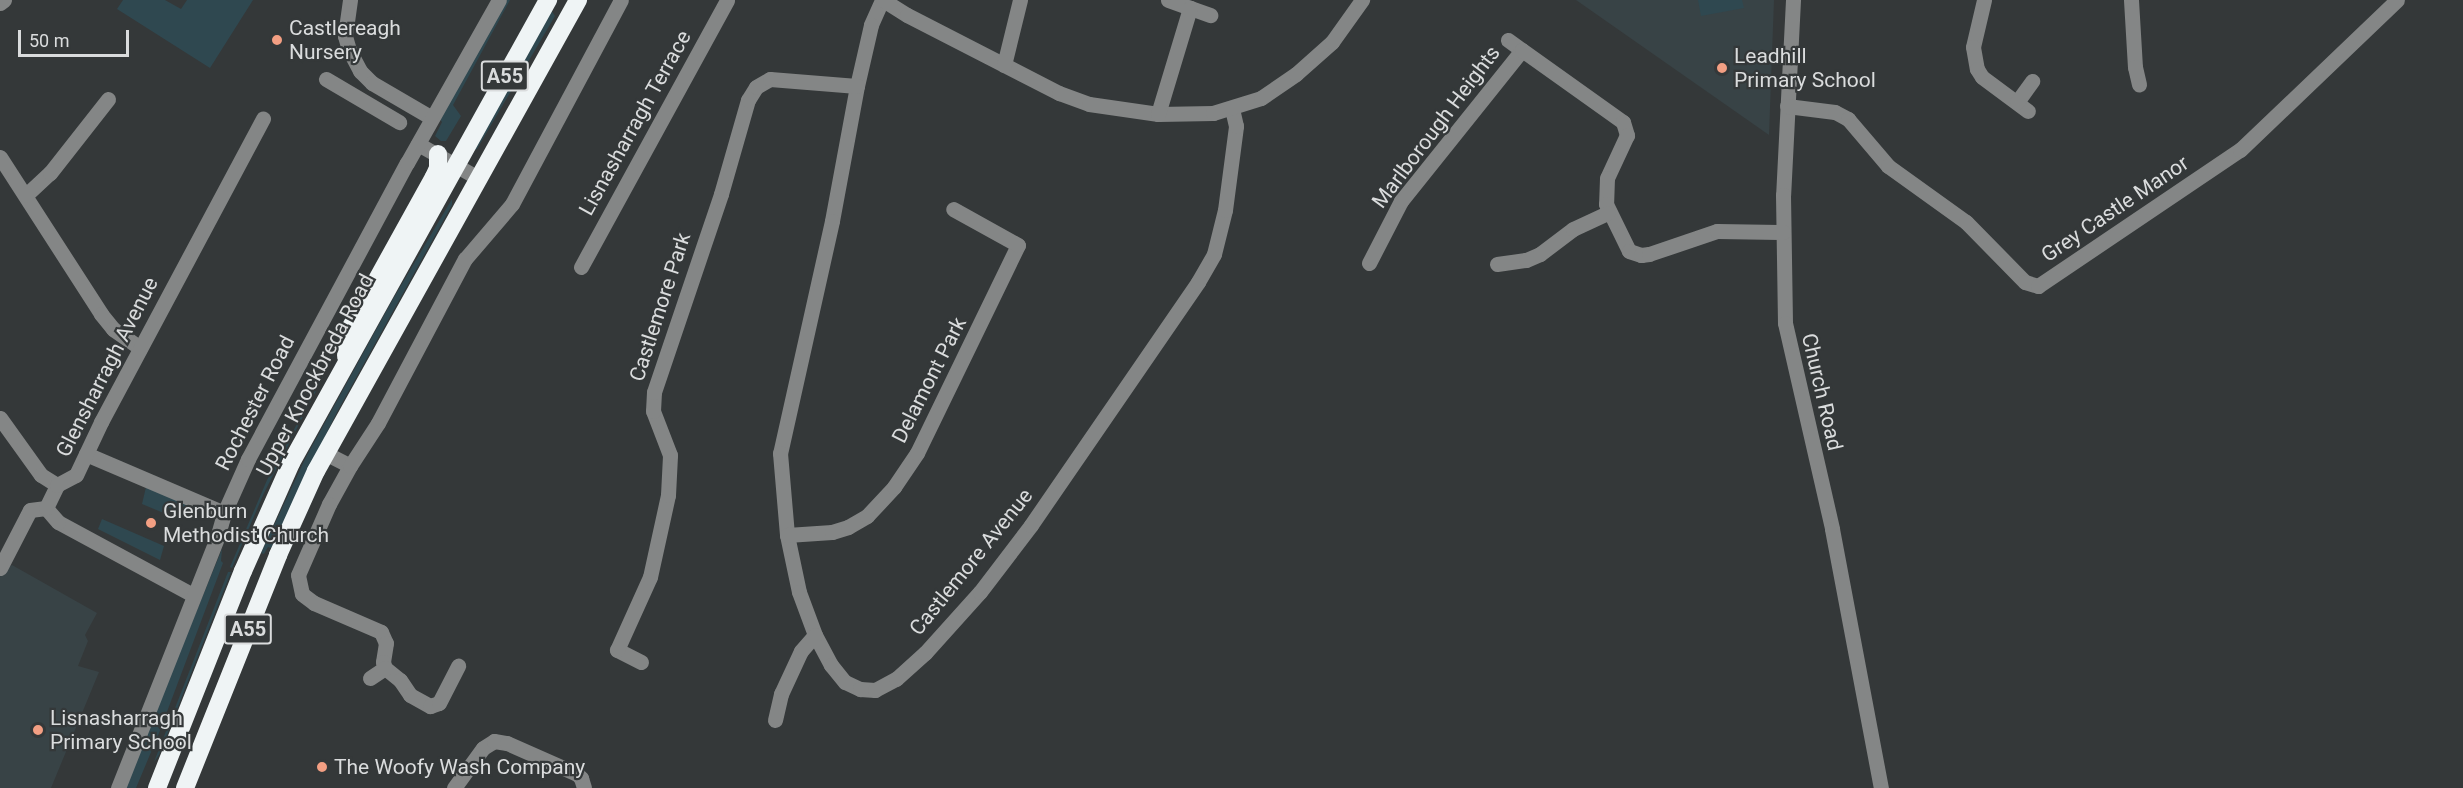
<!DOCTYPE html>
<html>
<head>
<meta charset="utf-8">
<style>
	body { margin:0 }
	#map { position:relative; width:2463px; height:788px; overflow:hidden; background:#343839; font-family:Roboto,sans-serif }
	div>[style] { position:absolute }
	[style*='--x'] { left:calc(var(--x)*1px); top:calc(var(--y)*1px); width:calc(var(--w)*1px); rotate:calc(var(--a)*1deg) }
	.built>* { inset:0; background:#384346 }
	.green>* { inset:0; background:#2f4850 }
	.minor>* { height:15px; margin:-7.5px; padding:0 7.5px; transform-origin:7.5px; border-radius:7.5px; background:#848686 }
	.highway>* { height:18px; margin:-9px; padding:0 9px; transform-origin:9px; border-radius:9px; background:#eff4f5 }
	.dots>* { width:16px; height:16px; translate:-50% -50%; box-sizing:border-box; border:3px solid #343839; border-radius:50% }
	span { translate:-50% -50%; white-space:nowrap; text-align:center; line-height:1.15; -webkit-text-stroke:4.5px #343839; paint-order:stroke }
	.shield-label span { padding:2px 4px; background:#343839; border:2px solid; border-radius:4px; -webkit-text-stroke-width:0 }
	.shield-label { font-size:20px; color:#dadcdd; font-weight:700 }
	.poi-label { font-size:21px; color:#dadcdd }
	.left { translate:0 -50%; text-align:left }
	.street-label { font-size:21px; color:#dadcdd }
	.scale { position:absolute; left:18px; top:30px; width:111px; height:27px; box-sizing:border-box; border:3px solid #dadcdd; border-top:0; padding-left:8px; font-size:18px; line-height:21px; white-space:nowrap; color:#dadcdd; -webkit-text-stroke:4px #343839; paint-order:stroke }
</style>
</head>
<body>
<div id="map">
	<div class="built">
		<div style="clip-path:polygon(1576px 0,1774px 0,1769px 135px)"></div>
		<div style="clip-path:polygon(12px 565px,97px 613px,85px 635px,88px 641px,78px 666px,99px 672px,51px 788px,0 788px,0 570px,5px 570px)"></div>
	</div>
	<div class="green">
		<div style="clip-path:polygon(123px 0,165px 0,181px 9px,187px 0,253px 0,210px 68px,117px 9px)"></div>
		<div style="clip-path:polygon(507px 0,510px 0,453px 105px,461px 116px,446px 141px,441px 141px,435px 136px,442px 122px,439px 118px)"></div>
		<div style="clip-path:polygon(1698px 0,1742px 0,1744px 8px,1701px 16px)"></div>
		<div style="clip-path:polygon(551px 10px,555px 16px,477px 149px,473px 150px)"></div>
		<div style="clip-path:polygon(452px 199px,452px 205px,336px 414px,271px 548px,268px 547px,264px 554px,261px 553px,306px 457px,393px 299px)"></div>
		<div style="clip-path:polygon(344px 336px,264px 493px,232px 568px,230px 567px,267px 480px)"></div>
		<div style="clip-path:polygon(146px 487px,187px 504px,182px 516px,180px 515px,178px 519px,142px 504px)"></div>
		<div style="clip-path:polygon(102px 519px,164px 546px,160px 560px,98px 529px)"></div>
		<div style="clip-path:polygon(222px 549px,221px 561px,223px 563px,159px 733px,136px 788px,124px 788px)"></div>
		<div style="clip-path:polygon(228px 572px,231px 572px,159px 755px,154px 762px)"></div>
	</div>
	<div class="minor">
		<div style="--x:350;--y:0;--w:36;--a:98"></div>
		<div style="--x:345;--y:36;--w:15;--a:74"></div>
		<div style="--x:349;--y:50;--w:24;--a:62"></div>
		<div style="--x:360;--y:71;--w:17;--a:45"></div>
		<div style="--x:372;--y:83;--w:69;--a:30.3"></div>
		<div style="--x:882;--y:0;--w:27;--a:114"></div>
		<div style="--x:871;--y:25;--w:63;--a:102.9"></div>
		<div style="--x:857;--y:86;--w:137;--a:100.5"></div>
		<div style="--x:832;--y:221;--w:238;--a:102.6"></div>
		<div style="--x:780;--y:453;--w:82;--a:85.1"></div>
		<div style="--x:787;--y:535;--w:58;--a:78.1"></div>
		<div style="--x:799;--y:592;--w:46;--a:69.6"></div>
		<div style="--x:815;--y:635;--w:34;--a:62"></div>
		<div style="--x:831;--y:665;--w:22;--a:51"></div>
		<div style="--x:845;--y:682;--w:17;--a:25"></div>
		<div style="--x:860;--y:689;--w:15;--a:4"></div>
		<div style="--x:875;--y:690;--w:24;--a:-28"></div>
		<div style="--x:896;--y:679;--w:39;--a:-42"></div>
		<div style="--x:925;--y:653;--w:82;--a:-48"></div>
		<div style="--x:980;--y:592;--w:84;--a:-52.7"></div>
		<div style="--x:1031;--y:525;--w:295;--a:-55.5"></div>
		<div style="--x:1198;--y:282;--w:32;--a:-60"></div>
		<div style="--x:1214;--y:254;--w:45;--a:-76"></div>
		<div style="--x:1225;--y:210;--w:85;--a:-82.5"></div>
		<div style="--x:1236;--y:126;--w:18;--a:-103"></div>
		<div style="--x:883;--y:0;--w:28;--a:32"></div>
		<div style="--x:907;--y:15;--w:171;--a:27.2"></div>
		<div style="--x:1059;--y:93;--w:32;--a:20"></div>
		<div style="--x:1089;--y:104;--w:70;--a:8.2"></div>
		<div style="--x:1158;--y:114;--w:55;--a:-1"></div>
		<div style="--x:1213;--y:113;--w:50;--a:-17.4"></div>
		<div style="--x:1261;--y:98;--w:42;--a:-34.4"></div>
		<div style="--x:1296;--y:74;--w:48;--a:-41.6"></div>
		<div style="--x:1332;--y:42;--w:52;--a:-54.5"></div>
		<div style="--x:1168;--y:0;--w:45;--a:19.7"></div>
		<div style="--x:1793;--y:0;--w:195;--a:92.9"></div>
		<div style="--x:1783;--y:195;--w:128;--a:89.1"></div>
		<div style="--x:1785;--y:323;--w:211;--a:77.1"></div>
		<div style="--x:1832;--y:529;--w:264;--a:79.3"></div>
		<div style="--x:1984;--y:0;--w:48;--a:103.2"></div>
		<div style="--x:1973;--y:47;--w:22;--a:80"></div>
		<div style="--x:1977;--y:69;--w:9;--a:58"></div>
		<div style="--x:1982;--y:77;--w:57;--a:36.5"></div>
		<div style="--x:2131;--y:0;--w:67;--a:86.6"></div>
		<div style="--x:2135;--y:67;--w:18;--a:77"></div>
		<div style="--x:0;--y:3;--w:5;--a:-37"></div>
		<div style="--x:1508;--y:40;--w:17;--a:36"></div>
		<div style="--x:1004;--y:65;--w:67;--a:-76.2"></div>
		<div style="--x:326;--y:79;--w:85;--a:30.5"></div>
		<div style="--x:2017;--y:102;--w:26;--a:-54"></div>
		<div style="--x:1787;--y:106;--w:48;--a:7.1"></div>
		<div style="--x:1835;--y:112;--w:15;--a:28"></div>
		<div style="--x:1848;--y:119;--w:62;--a:49.6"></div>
		<div style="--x:1888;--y:166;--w:96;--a:35.7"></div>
		<div style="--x:1966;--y:222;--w:84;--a:45.5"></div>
		<div style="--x:2025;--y:282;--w:14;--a:17"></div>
		<div style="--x:2038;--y:286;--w:244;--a:-34"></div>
		<div style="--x:2240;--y:150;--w:217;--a:-43.7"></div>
		<div style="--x:1158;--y:114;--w:111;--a:-73.2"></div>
		<div style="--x:418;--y:144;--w:69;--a:29.5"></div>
		<div style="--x:0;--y:157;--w:187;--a:57.2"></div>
		<div style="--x:101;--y:314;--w:19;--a:51"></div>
		<div style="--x:113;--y:329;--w:33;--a:35"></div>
		<div style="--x:26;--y:195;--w:33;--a:-43"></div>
		<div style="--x:50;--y:173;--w:94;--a:-51.9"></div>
		<div style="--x:1369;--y:263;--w:70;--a:-62.7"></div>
		<div style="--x:1401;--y:201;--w:193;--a:-51.3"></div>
		<div style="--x:1522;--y:50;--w:124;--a:35.5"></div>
		<div style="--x:1623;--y:122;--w:14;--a:73"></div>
		<div style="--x:1627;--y:135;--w:47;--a:114.9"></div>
		<div style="--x:1607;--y:178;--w:26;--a:92"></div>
		<div style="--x:1606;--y:204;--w:52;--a:63.9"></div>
		<div style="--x:1629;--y:251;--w:13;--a:18"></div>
		<div style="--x:1641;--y:255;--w:8;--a:-7"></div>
		<div style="--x:1649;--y:254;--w:72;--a:-18.7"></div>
		<div style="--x:1717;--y:231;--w:66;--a:0.9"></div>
		<div style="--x:1497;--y:264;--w:29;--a:-8"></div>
		<div style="--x:1526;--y:260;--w:15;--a:-23"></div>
		<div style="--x:1540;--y:254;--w:41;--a:-37.1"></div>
		<div style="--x:1573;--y:229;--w:38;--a:-25"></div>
		<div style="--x:581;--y:267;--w:304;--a:-61.3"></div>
		<div style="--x:0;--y:418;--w:70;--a:54.3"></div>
		<div style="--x:41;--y:475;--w:19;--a:32"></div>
		<div style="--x:325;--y:453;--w:28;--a:27"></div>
		<div style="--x:350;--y:466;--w:43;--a:118.9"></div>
		<div style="--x:329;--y:504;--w:77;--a:113.6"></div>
		<div style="--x:298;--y:575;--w:19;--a:78"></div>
		<div style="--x:302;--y:594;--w:15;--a:37"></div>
		<div style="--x:314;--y:603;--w:73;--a:23.4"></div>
		<div style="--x:381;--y:632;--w:12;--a:66"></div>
		<div style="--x:386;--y:643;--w:19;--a:99"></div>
		<div style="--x:383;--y:662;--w:6;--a:72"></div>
		<div style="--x:385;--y:668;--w:19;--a:39"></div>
		<div style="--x:400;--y:680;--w:18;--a:56"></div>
		<div style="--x:410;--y:695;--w:23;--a:29"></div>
		<div style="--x:430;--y:706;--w:9;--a:-18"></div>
		<div style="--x:439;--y:703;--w:42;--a:-62.8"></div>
		<div style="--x:86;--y:454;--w:150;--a:23.1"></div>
		<div style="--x:350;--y:466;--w:51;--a:-56.9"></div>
		<div style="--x:378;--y:423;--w:186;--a:-62.1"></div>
		<div style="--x:465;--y:259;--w:72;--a:-49.5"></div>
		<div style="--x:512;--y:204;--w:231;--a:-61.9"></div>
		<div style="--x:787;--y:535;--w:45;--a:-3.8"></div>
		<div style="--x:832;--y:532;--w:17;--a:-17"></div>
		<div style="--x:848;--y:527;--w:22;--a:-30"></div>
		<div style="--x:867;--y:516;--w:40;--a:-47"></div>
		<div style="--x:894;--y:487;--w:41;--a:-55.9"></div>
		<div style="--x:917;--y:453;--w:231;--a:-64.1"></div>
		<div style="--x:1018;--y:245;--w:74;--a:-151"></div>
		<div style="--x:0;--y:568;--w:65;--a:-62.7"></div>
		<div style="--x:30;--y:510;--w:16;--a:-7"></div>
		<div style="--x:193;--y:595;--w:153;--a:-151.6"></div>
		<div style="--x:58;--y:522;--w:18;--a:-131"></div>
		<div style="--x:46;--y:508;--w:25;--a:-64"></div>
		<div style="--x:57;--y:485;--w:21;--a:-28"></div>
		<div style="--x:76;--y:475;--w:59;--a:-64.7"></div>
		<div style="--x:101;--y:422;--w:344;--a:-61.9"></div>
		<div style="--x:641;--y:662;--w:27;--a:-153"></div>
		<div style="--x:617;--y:650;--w:80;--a:-65.7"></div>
		<div style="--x:650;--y:577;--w:84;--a:-77.6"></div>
		<div style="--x:668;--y:495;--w:40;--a:-87.1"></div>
		<div style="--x:670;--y:455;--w:47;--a:-111.1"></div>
		<div style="--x:653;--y:411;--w:19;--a:-87"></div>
		<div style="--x:654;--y:392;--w:209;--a:-71.3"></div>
		<div style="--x:721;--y:194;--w:98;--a:-74"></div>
		<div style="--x:748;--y:100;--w:15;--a:-58"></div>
		<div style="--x:756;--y:87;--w:16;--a:-30"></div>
		<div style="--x:770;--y:79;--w:87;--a:4.6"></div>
		<div style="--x:370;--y:678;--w:18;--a:-34"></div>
		<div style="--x:775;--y:720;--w:27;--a:-77"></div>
		<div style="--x:781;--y:694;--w:47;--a:-65.1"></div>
		<div style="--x:801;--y:651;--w:21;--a:-49"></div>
		<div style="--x:118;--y:788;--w:269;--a:-68.4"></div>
		<div style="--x:217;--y:538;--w:26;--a:-74"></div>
		<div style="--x:224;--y:513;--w:59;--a:-66"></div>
		<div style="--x:248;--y:459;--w:336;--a:-61.8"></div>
		<div style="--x:407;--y:163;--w:187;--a:-60.6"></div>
		<div style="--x:454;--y:788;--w:49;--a:-54.1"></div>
		<div style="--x:483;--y:748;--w:13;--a:-32"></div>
		<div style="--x:494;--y:741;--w:13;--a:9"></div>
		<div style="--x:507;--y:743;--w:77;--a:23.9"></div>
		<div style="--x:577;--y:774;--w:6;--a:45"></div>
		<div style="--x:581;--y:778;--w:10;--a:73"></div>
	</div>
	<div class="highway">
		<div style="--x:346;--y:356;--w:24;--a:-85"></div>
		<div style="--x:348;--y:332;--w:177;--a:-61"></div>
		<div style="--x:434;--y:177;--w:10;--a:-66"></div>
		<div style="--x:438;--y:168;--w:14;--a:-90"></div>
		<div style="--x:157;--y:788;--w:233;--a:-68.4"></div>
		<div style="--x:243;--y:571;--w:118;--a:-66"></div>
		<div style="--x:291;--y:463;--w:530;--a:-60.97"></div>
		<div style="--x:185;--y:788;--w:251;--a:-68.2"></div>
		<div style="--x:278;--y:555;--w:92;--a:-65.7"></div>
		<div style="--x:316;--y:471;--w:539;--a:-60.91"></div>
	</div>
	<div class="dots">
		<div style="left:277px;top:40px;background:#f39f83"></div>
		<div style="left:1722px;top:68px;background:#f39f83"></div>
		<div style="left:151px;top:523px;background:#f39f83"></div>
		<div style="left:38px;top:730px;background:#f39f83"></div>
		<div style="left:322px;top:767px;background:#f39f83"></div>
	</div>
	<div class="shield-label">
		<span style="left:505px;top:76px">A55</span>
		<span style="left:248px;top:629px">A55</span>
	</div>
	<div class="poi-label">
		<span class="left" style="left:289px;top:40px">Castlereagh<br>Nursery</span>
		<span class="left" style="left:1734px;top:68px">Leadhill<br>Primary School</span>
		<span class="left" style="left:163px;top:523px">Glenburn<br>Methodist Church</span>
		<span class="left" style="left:50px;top:730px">Lisnasharragh<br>Primary School</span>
		<span class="left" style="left:334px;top:767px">The Woofy Wash Company</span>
	</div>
	<div class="street-label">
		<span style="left:635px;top:123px;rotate:-61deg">Lisnasharragh Terrace</span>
		<span style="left:1436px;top:127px;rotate:-53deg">Marlborough Heights</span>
		<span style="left:2115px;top:209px;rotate:-34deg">Grey Castle Manor</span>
		<span style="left:660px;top:307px;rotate:-72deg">Castlemore Park</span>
		<span style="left:107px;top:367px;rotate:-63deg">Glensharragh Avenue</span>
		<span style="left:315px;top:375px;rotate:-62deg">Upper Knockbreda Road</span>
		<span style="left:929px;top:380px;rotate:-63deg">Delamont Park</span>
		<span style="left:1822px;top:392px;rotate:77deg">Church Road</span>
		<span style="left:255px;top:403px;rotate:-63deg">Rochester Road</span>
		<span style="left:971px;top:562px;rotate:-51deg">Castlemore Avenue</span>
	</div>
	<div class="scale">50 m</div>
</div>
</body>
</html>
